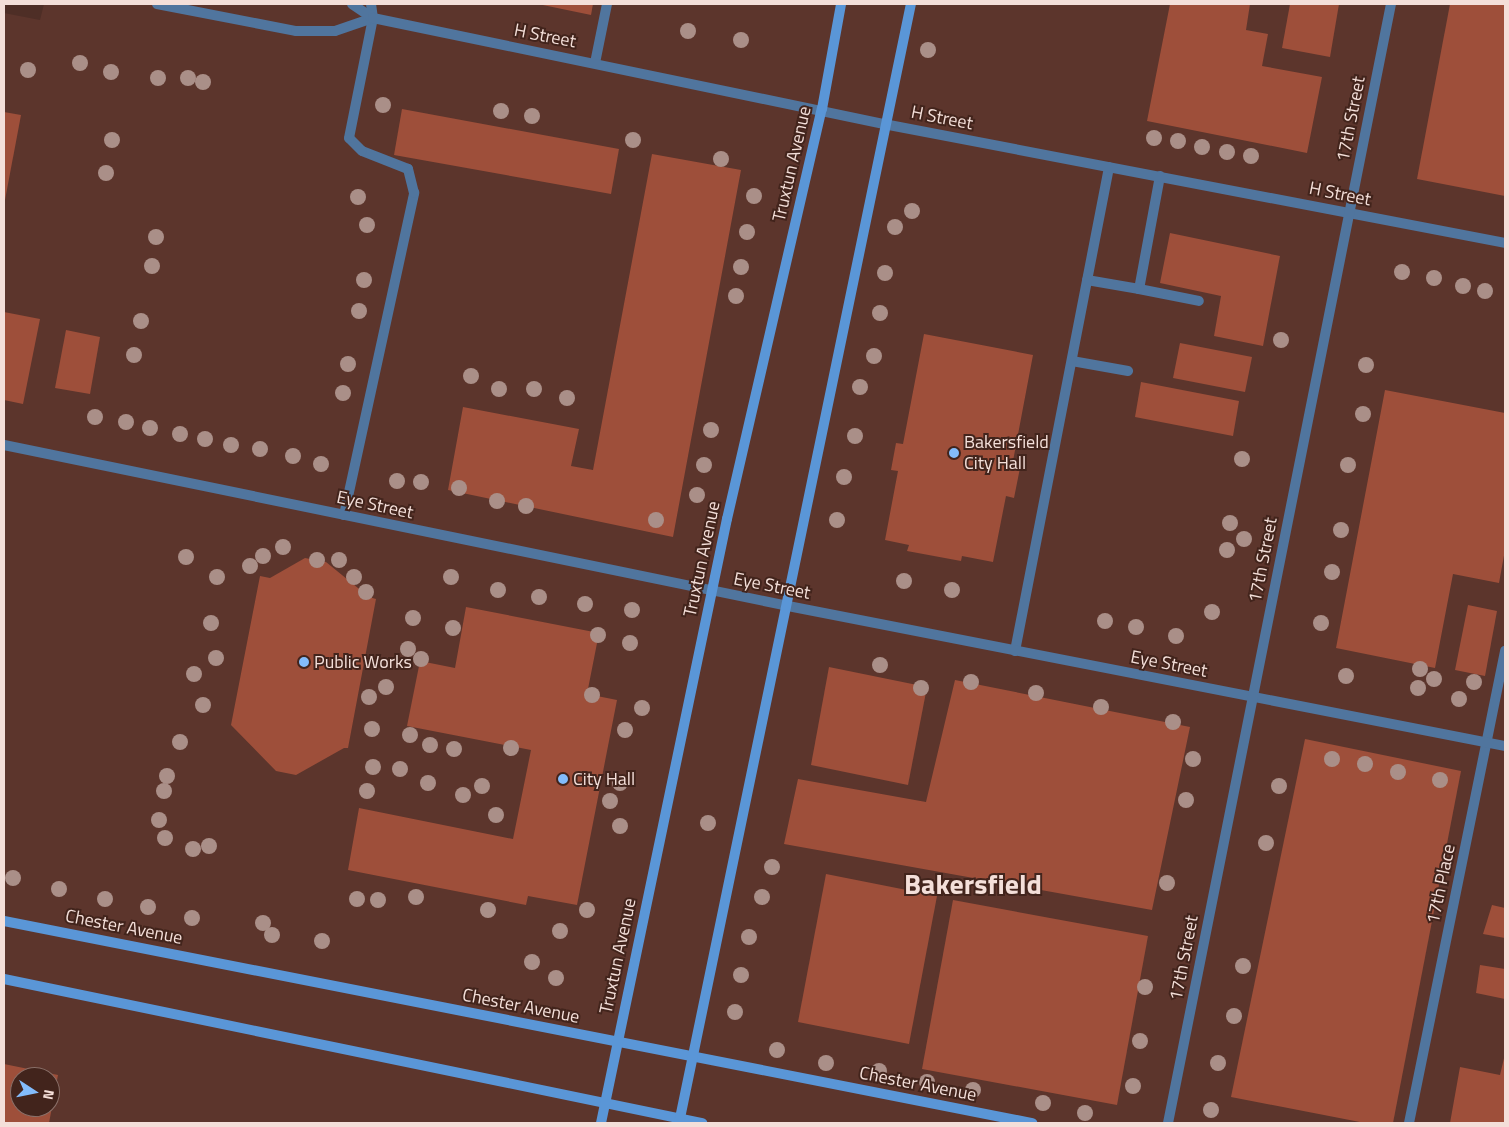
<!DOCTYPE html>
<html>
<head>
<meta charset="utf-8">
<style>
	body { margin:0 }
	#map { position:relative; width:1509px; height:1127px; overflow:hidden; background:#4e2e26; font-family:"Titillium Web",sans-serif }
	div>[style] { position:absolute }
	[style*='--x'] { left:calc(var(--x)*1px); top:calc(var(--y)*1px); width:calc(var(--w)*1px); rotate:calc(var(--a)*1deg) }
	.built>* { inset:0; background:#5c352c }
	.building>* { inset:0; background:#9e4f3a }
	.service>* { height:10px; margin:-5px; padding:0 5px; transform-origin:5px; border-radius:5px; background:#50759e }
	.minor>* { height:10px; margin:-5px; padding:0 5px; transform-origin:5px; border-radius:5px; background:#50759e }
	.tertiary>* { height:10px; margin:-5px; padding:0 5px; transform-origin:5px; border-radius:5px; background:#50759e }
	.secondary>* { height:10px; margin:-5px; padding:0 5px; transform-origin:5px; border-radius:5px; background:#5a96d7 }
	.trees>* { width:16px; height:16px; margin:-8px; border-radius:50%; background:#aa8f88 }
	.dots>* { width:14px; height:14px; translate:-50% -50%; box-sizing:border-box; border:2px solid #42241c; border-radius:50% }
	span { translate:-50% -50%; white-space:nowrap; text-align:center; line-height:1.15; -webkit-text-stroke:4px #42241c; paint-order:stroke }
	.street-label { font-size:18px; color:#f4dfd9 }
	.poi-label { font-size:18px; color:#f4dfd9 }
	.left { translate:0 -50%; text-align:left }
	.town-label { font-size:28px; color:#f4dfd9; font-weight:700 }
	.frame { position:absolute; inset:0; border:5px solid #f4dfd9; pointer-events:none }
	.north { position:absolute; left:10px; top:1067px; width:50px; height:50px; box-sizing:border-box; background:#42241c; border:1px solid #896f68; border-radius:50%; rotate:101deg; font-size:14px; font-weight:700; line-height:20px; text-align:center; color:#f4dfd9 }
	.north::after { content:''; display:block; margin:auto; width:18px; height:22px; background:#83bcfb; clip-path:polygon(50% 0,100% 100%,50% 72%,0 100%) }
</style>
</head>
<body>
<div id="map">
	<div class="built">
		<div style="clip-path:polygon(evenodd,44px 4px,1505px 4px,1505px 1123px,4px 1123px,4px 13px,40px 20px,44px 4px,20px 1077px,50px 1077px,50px 1107px,20px 1107px,20px 1077px)"></div>
	</div>
	<div class="building">
		<div style="clip-path:polygon(538px 4px,593px 4px,591px 15px)"></div>
		<div style="clip-path:polygon(1170px 4px,1250px 4px,1246px 30px,1268px 34px,1262px 66px,1322px 77px,1307px 153px,1147px 121px)"></div>
		<div style="clip-path:polygon(1290px 4px,1339px 4px,1330px 57px,1282px 48px)"></div>
		<div style="clip-path:polygon(1450px 4px,1505px 4px,1505px 196px,1417px 179px)"></div>
		<div style="clip-path:polygon(402px 109px,619px 149px,611px 194px,394px 155px)"></div>
		<div style="clip-path:polygon(4px 112px,21px 115px,5px 200px,4px 200px)"></div>
		<div style="clip-path:polygon(652px 154px,741px 170px,673px 537px,448px 490px,463px 407px,579px 429px,571px 466px,593px 470px)"></div>
		<div style="clip-path:polygon(1170px 233px,1280px 256px,1263px 346px,1214px 336px,1221px 296px,1160px 283px)"></div>
		<div style="clip-path:polygon(4px 312px,40px 319px,23px 404px,4px 400px)"></div>
		<div style="clip-path:polygon(66px 330px,100px 337px,90px 394px,55px 388px)"></div>
		<div style="clip-path:polygon(924px 334px,1033px 355px,1013px 461px,1021px 463px,1014px 498px,1006px 496px,993px 562px,962px 556px,961px 561px,907px 551px,909px 545px,885px 540px,898px 471px,891px 470px,896px 443px,903px 444px)"></div>
		<div style="clip-path:polygon(1180px 343px,1252px 357px,1245px 392px,1173px 378px)"></div>
		<div style="clip-path:polygon(1141px 382px,1239px 401px,1233px 436px,1135px 417px)"></div>
		<div style="clip-path:polygon(1385px 390px,1505px 413px,1505px 550px,1499px 583px,1453px 574px,1435px 668px,1336px 648px)"></div>
		<div style="clip-path:polygon(305px 558px,326px 562px,369px 597px,376px 599px,348px 748px,344px 748px,296px 775px,276px 771px,231px 725px,260px 576px,270px 578px)"></div>
		<div style="clip-path:polygon(1468px 605px,1497px 611px,1485px 676px,1455px 670px)"></div>
		<div style="clip-path:polygon(466px 607px,599px 633px,587px 694px,617px 700px,577px 905px,528px 896px,526px 905px,348px 870px,359px 808px,513px 839px,531px 750px,407px 726px,420px 661px,455px 668px)"></div>
		<div style="clip-path:polygon(829px 667px,927px 687px,908px 785px,811px 765px)"></div>
		<div style="clip-path:polygon(955px 680px,1190px 727px,1152px 910px,784px 844px,798px 779px,926px 802px)"></div>
		<div style="clip-path:polygon(1305px 739px,1461px 771px,1393px 1123px,1365px 1123px,1231px 1097px)"></div>
		<div style="clip-path:polygon(826px 874px,937px 896px,909px 1044px,798px 1022px)"></div>
		<div style="clip-path:polygon(953px 900px,1148px 936px,1117px 1105px,922px 1069px)"></div>
		<div style="clip-path:polygon(1492px 905px,1505px 908px,1505px 938px,1483px 934px)"></div>
		<div style="clip-path:polygon(1480px 965px,1505px 969px,1505px 999px,1476px 993px)"></div>
		<div style="clip-path:polygon(1505px 1054px,1505px 1123px,1450px 1123px,1460px 1067px,1500px 1075px)"></div>
		<div style="clip-path:polygon(evenodd,4px 1064px,58px 1075px,49px 1123px,4px 1123px,4px 1064px,20px 1077px,50px 1077px,50px 1107px,20px 1107px,20px 1077px)"></div>
	</div>
	<div class="service">
		<div style="--x:595;--y:63;--w:60;--a:-78.5"></div>
		<div style="--x:1160;--y:176;--w:115;--a:100.5"></div>
		<div style="--x:1139;--y:289;--w:61;--a:11.3"></div>
		<div style="--x:1087;--y:280;--w:53;--a:9.8"></div>
		<div style="--x:1072;--y:361;--w:57;--a:10.1"></div>
		<div style="--x:344;--y:515;--w:330;--a:-77.7"></div>
		<div style="--x:414;--y:193;--w:25;--a:-104"></div>
		<div style="--x:408;--y:169;--w:49;--a:-158.6"></div>
		<div style="--x:362;--y:151;--w:18;--a:-135"></div>
		<div style="--x:349;--y:138;--w:122;--a:-78.7"></div>
		<div style="--x:1015;--y:651;--w:493;--a:-79"></div>
		<div style="--x:1409;--y:1123;--w:482;--a:-78.5"></div>
	</div>
	<div class="minor">
		<div style="--x:371;--y:4;--w:14;--a:82"></div>
		<div style="--x:4;--y:445;--w:800;--a:11.6"></div>
	</div>
	<div class="tertiary">
		<div style="--x:157;--y:4;--w:142;--a:11"></div>
		<div style="--x:296;--y:31;--w:39;--a:0"></div>
		<div style="--x:335;--y:31;--w:40;--a:-18.9"></div>
		<div style="--x:352;--y:4;--w:25;--a:34"></div>
		<div style="--x:373;--y:18;--w:527;--a:11.72"></div>
		<div style="--x:889;--y:125;--w:627;--a:10.84"></div>
		<div style="--x:788;--y:606;--w:731;--a:11.05"></div>
		<div style="--x:1168;--y:1123;--w:1141;--a:-78.73"></div>
	</div>
	<div class="secondary">
		<div style="--x:4;--y:921;--w:1048;--a:11.12"></div>
		<div style="--x:4;--y:979;--w:713;--a:11.66"></div>
		<div style="--x:601;--y:1123;--w:617;--a:-78.22"></div>
		<div style="--x:727;--y:519;--w:421;--a:-77"></div>
		<div style="--x:822;--y:109;--w:107;--a:-79.7"></div>
		<div style="--x:679;--y:1123;--w:1143;--a:-78.29"></div>
	</div>
	<div class="trees">
		<div style="left:688px;top:31px"></div>
		<div style="left:741px;top:40px"></div>
		<div style="left:928px;top:50px"></div>
		<div style="left:80px;top:63px"></div>
		<div style="left:28px;top:70px"></div>
		<div style="left:111px;top:72px"></div>
		<div style="left:158px;top:78px"></div>
		<div style="left:188px;top:78px"></div>
		<div style="left:203px;top:82px"></div>
		<div style="left:383px;top:105px"></div>
		<div style="left:501px;top:111px"></div>
		<div style="left:532px;top:116px"></div>
		<div style="left:1154px;top:138px"></div>
		<div style="left:112px;top:140px"></div>
		<div style="left:633px;top:140px"></div>
		<div style="left:1178px;top:141px"></div>
		<div style="left:1202px;top:147px"></div>
		<div style="left:1227px;top:152px"></div>
		<div style="left:1251px;top:156px"></div>
		<div style="left:721px;top:159px"></div>
		<div style="left:106px;top:173px"></div>
		<div style="left:754px;top:196px"></div>
		<div style="left:358px;top:197px"></div>
		<div style="left:912px;top:211px"></div>
		<div style="left:367px;top:225px"></div>
		<div style="left:895px;top:227px"></div>
		<div style="left:747px;top:232px"></div>
		<div style="left:156px;top:237px"></div>
		<div style="left:152px;top:266px"></div>
		<div style="left:741px;top:267px"></div>
		<div style="left:1402px;top:272px"></div>
		<div style="left:885px;top:273px"></div>
		<div style="left:1434px;top:278px"></div>
		<div style="left:364px;top:280px"></div>
		<div style="left:1463px;top:286px"></div>
		<div style="left:1485px;top:291px"></div>
		<div style="left:736px;top:296px"></div>
		<div style="left:359px;top:311px"></div>
		<div style="left:880px;top:313px"></div>
		<div style="left:141px;top:321px"></div>
		<div style="left:1281px;top:340px"></div>
		<div style="left:134px;top:355px"></div>
		<div style="left:874px;top:356px"></div>
		<div style="left:348px;top:364px"></div>
		<div style="left:1366px;top:365px"></div>
		<div style="left:471px;top:376px"></div>
		<div style="left:860px;top:387px"></div>
		<div style="left:499px;top:389px"></div>
		<div style="left:534px;top:389px"></div>
		<div style="left:343px;top:393px"></div>
		<div style="left:567px;top:398px"></div>
		<div style="left:1363px;top:414px"></div>
		<div style="left:95px;top:417px"></div>
		<div style="left:126px;top:422px"></div>
		<div style="left:150px;top:428px"></div>
		<div style="left:711px;top:430px"></div>
		<div style="left:180px;top:434px"></div>
		<div style="left:855px;top:436px"></div>
		<div style="left:205px;top:439px"></div>
		<div style="left:231px;top:445px"></div>
		<div style="left:260px;top:449px"></div>
		<div style="left:293px;top:456px"></div>
		<div style="left:1242px;top:459px"></div>
		<div style="left:321px;top:464px"></div>
		<div style="left:704px;top:465px"></div>
		<div style="left:1348px;top:465px"></div>
		<div style="left:844px;top:477px"></div>
		<div style="left:397px;top:481px"></div>
		<div style="left:421px;top:482px"></div>
		<div style="left:459px;top:488px"></div>
		<div style="left:697px;top:495px"></div>
		<div style="left:497px;top:501px"></div>
		<div style="left:526px;top:506px"></div>
		<div style="left:656px;top:520px"></div>
		<div style="left:837px;top:520px"></div>
		<div style="left:1230px;top:523px"></div>
		<div style="left:1341px;top:530px"></div>
		<div style="left:1244px;top:539px"></div>
		<div style="left:283px;top:547px"></div>
		<div style="left:1227px;top:550px"></div>
		<div style="left:263px;top:556px"></div>
		<div style="left:186px;top:557px"></div>
		<div style="left:317px;top:560px"></div>
		<div style="left:339px;top:560px"></div>
		<div style="left:250px;top:566px"></div>
		<div style="left:1332px;top:572px"></div>
		<div style="left:217px;top:577px"></div>
		<div style="left:354px;top:577px"></div>
		<div style="left:451px;top:577px"></div>
		<div style="left:904px;top:581px"></div>
		<div style="left:498px;top:590px"></div>
		<div style="left:952px;top:590px"></div>
		<div style="left:366px;top:592px"></div>
		<div style="left:539px;top:597px"></div>
		<div style="left:585px;top:604px"></div>
		<div style="left:632px;top:610px"></div>
		<div style="left:1212px;top:612px"></div>
		<div style="left:413px;top:618px"></div>
		<div style="left:1105px;top:621px"></div>
		<div style="left:211px;top:623px"></div>
		<div style="left:1321px;top:623px"></div>
		<div style="left:1136px;top:627px"></div>
		<div style="left:453px;top:628px"></div>
		<div style="left:598px;top:635px"></div>
		<div style="left:1176px;top:636px"></div>
		<div style="left:630px;top:643px"></div>
		<div style="left:408px;top:649px"></div>
		<div style="left:216px;top:658px"></div>
		<div style="left:421px;top:659px"></div>
		<div style="left:880px;top:665px"></div>
		<div style="left:1420px;top:669px"></div>
		<div style="left:194px;top:674px"></div>
		<div style="left:1346px;top:676px"></div>
		<div style="left:1434px;top:679px"></div>
		<div style="left:971px;top:682px"></div>
		<div style="left:1474px;top:682px"></div>
		<div style="left:386px;top:687px"></div>
		<div style="left:921px;top:688px"></div>
		<div style="left:1418px;top:688px"></div>
		<div style="left:1036px;top:693px"></div>
		<div style="left:592px;top:695px"></div>
		<div style="left:369px;top:697px"></div>
		<div style="left:1459px;top:699px"></div>
		<div style="left:203px;top:705px"></div>
		<div style="left:1101px;top:707px"></div>
		<div style="left:642px;top:708px"></div>
		<div style="left:1173px;top:722px"></div>
		<div style="left:372px;top:729px"></div>
		<div style="left:625px;top:730px"></div>
		<div style="left:410px;top:735px"></div>
		<div style="left:180px;top:742px"></div>
		<div style="left:430px;top:745px"></div>
		<div style="left:511px;top:748px"></div>
		<div style="left:454px;top:749px"></div>
		<div style="left:1193px;top:759px"></div>
		<div style="left:1332px;top:759px"></div>
		<div style="left:1365px;top:764px"></div>
		<div style="left:373px;top:767px"></div>
		<div style="left:400px;top:769px"></div>
		<div style="left:1398px;top:772px"></div>
		<div style="left:167px;top:776px"></div>
		<div style="left:1440px;top:780px"></div>
		<div style="left:428px;top:783px"></div>
		<div style="left:620px;top:783px"></div>
		<div style="left:482px;top:786px"></div>
		<div style="left:1279px;top:786px"></div>
		<div style="left:164px;top:791px"></div>
		<div style="left:367px;top:791px"></div>
		<div style="left:463px;top:795px"></div>
		<div style="left:1186px;top:800px"></div>
		<div style="left:610px;top:801px"></div>
		<div style="left:496px;top:815px"></div>
		<div style="left:159px;top:820px"></div>
		<div style="left:708px;top:823px"></div>
		<div style="left:620px;top:826px"></div>
		<div style="left:165px;top:838px"></div>
		<div style="left:1266px;top:843px"></div>
		<div style="left:209px;top:846px"></div>
		<div style="left:193px;top:849px"></div>
		<div style="left:772px;top:867px"></div>
		<div style="left:13px;top:878px"></div>
		<div style="left:1167px;top:883px"></div>
		<div style="left:59px;top:889px"></div>
		<div style="left:416px;top:897px"></div>
		<div style="left:762px;top:897px"></div>
		<div style="left:105px;top:899px"></div>
		<div style="left:357px;top:899px"></div>
		<div style="left:378px;top:900px"></div>
		<div style="left:148px;top:907px"></div>
		<div style="left:488px;top:910px"></div>
		<div style="left:587px;top:910px"></div>
		<div style="left:192px;top:918px"></div>
		<div style="left:263px;top:923px"></div>
		<div style="left:560px;top:931px"></div>
		<div style="left:272px;top:935px"></div>
		<div style="left:749px;top:937px"></div>
		<div style="left:322px;top:941px"></div>
		<div style="left:532px;top:962px"></div>
		<div style="left:1243px;top:966px"></div>
		<div style="left:741px;top:975px"></div>
		<div style="left:556px;top:978px"></div>
		<div style="left:1145px;top:987px"></div>
		<div style="left:735px;top:1012px"></div>
		<div style="left:1234px;top:1016px"></div>
		<div style="left:1140px;top:1041px"></div>
		<div style="left:777px;top:1050px"></div>
		<div style="left:826px;top:1063px"></div>
		<div style="left:1218px;top:1063px"></div>
		<div style="left:879px;top:1071px"></div>
		<div style="left:927px;top:1082px"></div>
		<div style="left:1133px;top:1086px"></div>
		<div style="left:973px;top:1090px"></div>
		<div style="left:1043px;top:1103px"></div>
		<div style="left:1211px;top:1110px"></div>
		<div style="left:1085px;top:1113px"></div>
	</div>
	<div class="dots">
		<div style="left:954px;top:453px;background:#83bcfb"></div>
		<div style="left:304px;top:662px;background:#83bcfb"></div>
		<div style="left:563px;top:779px;background:#83bcfb"></div>
	</div>
	<div class="street-label">
		<span style="left:545px;top:36px;rotate:11deg">H Street</span>
		<span style="left:942px;top:118px;rotate:11deg">H Street</span>
		<span style="left:1351px;top:119px;rotate:-79deg">17th Street</span>
		<span style="left:792px;top:164px;rotate:-77deg">Truxtun Avenue</span>
		<span style="left:1340px;top:194px;rotate:11deg">H Street</span>
		<span style="left:375px;top:505px;rotate:12deg">Eye Street</span>
		<span style="left:702px;top:559px;rotate:-78deg">Truxtun Avenue</span>
		<span style="left:1263px;top:560px;rotate:-79deg">17th Street</span>
		<span style="left:772px;top:586px;rotate:11deg">Eye Street</span>
		<span style="left:1169px;top:664px;rotate:11deg">Eye Street</span>
		<span style="left:1441px;top:884px;rotate:-78deg">17th Place</span>
		<span style="left:124px;top:927px;rotate:11deg">Chester Avenue</span>
		<span style="left:618px;top:956px;rotate:-78deg">Truxtun Avenue</span>
		<span style="left:1184px;top:958px;rotate:-79deg">17th Street</span>
		<span style="left:521px;top:1006px;rotate:11deg">Chester Avenue</span>
		<span style="left:918px;top:1084px;rotate:11deg">Chester Avenue</span>
	</div>
	<div class="poi-label">
		<span class="left" style="left:964px;top:453px">Bakersfield<br>City Hall</span>
		<span class="left" style="left:314px;top:662px">Public Works</span>
		<span class="left" style="left:573px;top:779px">City Hall</span>
	</div>
	<div class="town-label">
		<span style="left:973px;top:884px">Bakersfield</span>
	</div>
	<div class="frame"></div>
	<div class="north">N</div>
</div>
</body>
</html>
